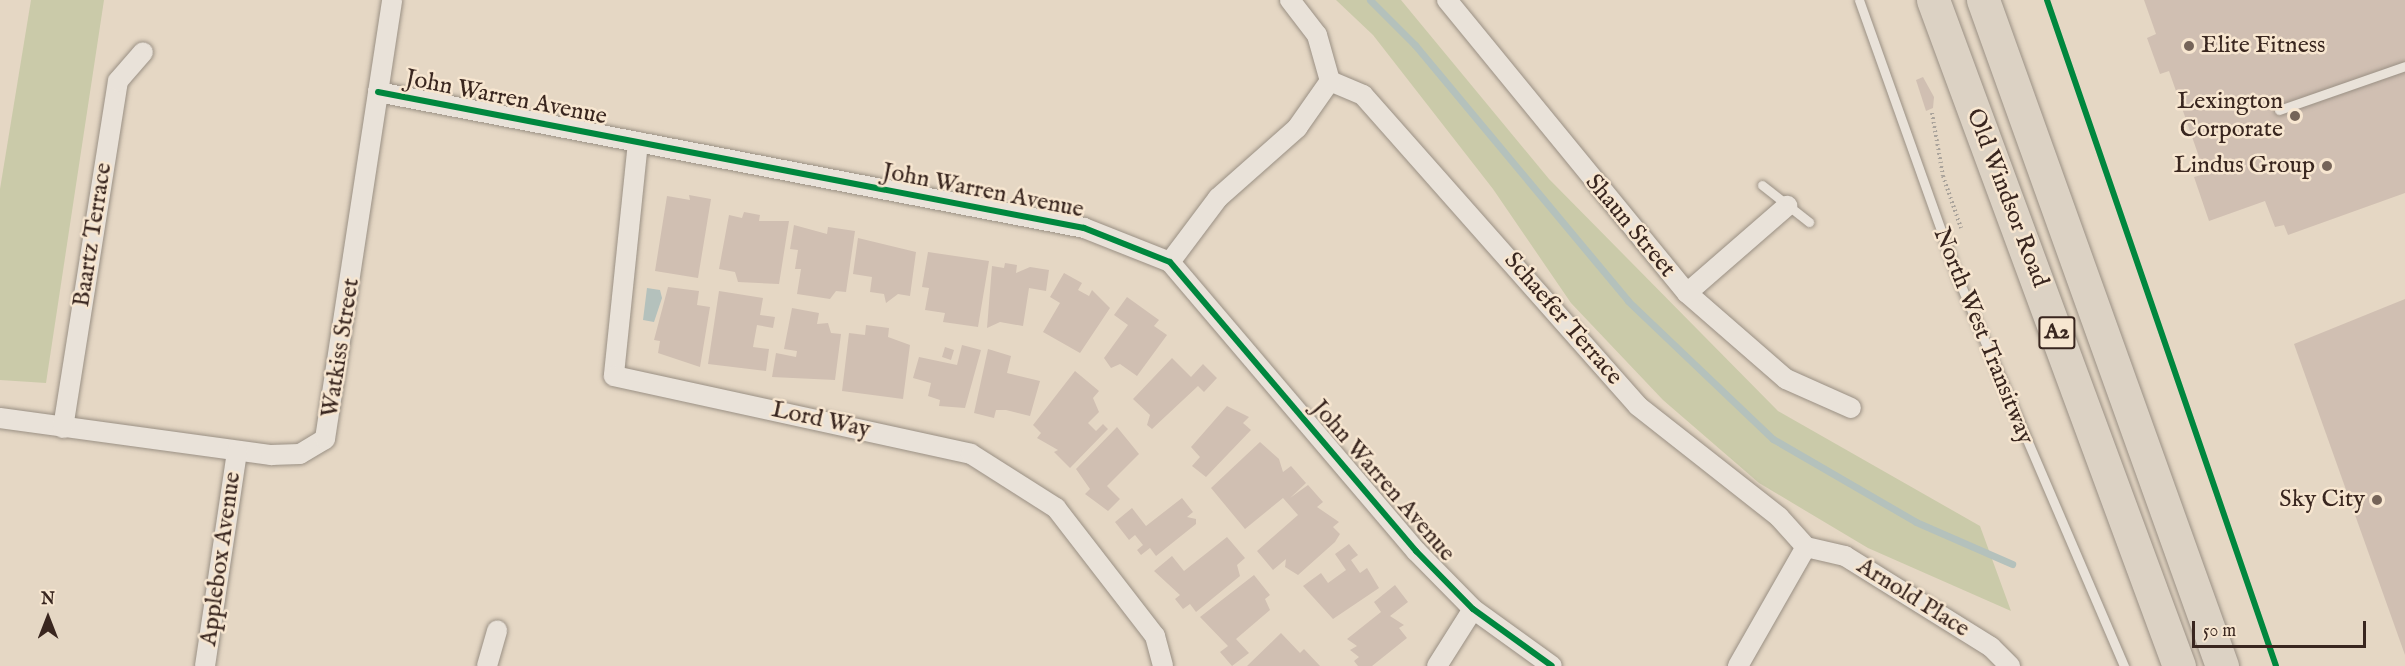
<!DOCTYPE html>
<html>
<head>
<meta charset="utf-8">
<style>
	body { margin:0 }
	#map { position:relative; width:2405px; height:666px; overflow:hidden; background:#e5d7c4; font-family:"IM FELL English",serif }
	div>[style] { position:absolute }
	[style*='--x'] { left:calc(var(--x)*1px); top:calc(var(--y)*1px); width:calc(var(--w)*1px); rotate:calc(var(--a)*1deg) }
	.green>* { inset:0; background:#cacaa9 }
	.water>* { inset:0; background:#b4c1bc }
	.stream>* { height:7px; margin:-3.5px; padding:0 3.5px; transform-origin:3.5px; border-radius:3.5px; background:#b4c1bc }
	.building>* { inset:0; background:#d0bfb2 }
	.path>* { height:4px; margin-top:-2px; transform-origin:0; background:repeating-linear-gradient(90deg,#aaa39b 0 1.5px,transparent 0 4.5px) }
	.roads { filter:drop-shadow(0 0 2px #9a9084) drop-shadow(0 0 2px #9a9084) }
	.lane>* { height:9px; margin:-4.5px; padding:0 4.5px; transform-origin:4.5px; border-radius:4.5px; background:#e9e2d9 }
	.street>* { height:20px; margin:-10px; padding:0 10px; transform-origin:10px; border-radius:10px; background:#e9e2d9 }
	.highway>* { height:33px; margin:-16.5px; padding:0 16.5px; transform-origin:16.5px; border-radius:16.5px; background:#dcd2c4 }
	.cycleway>* { height:6px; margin:-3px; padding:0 3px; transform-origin:3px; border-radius:3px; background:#00873e }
	.dots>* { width:16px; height:16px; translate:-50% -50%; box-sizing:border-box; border:3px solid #f7e6d0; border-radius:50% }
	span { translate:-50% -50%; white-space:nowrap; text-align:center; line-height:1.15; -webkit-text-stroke:5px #f7e6d0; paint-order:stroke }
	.shield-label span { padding:2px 4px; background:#f7e6d0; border:2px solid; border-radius:4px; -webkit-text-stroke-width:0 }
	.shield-label { font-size:22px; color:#39261f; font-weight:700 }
	.poi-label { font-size:24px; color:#39261f }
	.left { translate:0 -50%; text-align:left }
	.right { translate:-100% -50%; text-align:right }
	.street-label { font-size:24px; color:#39261f }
	.north { position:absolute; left:18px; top:588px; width:60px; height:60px; -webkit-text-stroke:4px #f7e6d0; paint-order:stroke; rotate:0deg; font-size:16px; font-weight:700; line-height:24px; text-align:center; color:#39261f }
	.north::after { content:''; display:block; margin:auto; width:21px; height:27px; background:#39261f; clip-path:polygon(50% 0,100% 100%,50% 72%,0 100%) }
	.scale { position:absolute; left:2192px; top:621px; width:174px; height:27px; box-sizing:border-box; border:3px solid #39261f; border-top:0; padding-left:8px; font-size:18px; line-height:21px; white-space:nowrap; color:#39261f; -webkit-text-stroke:4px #f7e6d0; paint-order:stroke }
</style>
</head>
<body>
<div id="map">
	<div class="green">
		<div style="clip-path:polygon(31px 0,104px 0,46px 383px,0 380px,0 189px)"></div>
		<div style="clip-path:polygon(1336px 0,1401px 0,1549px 179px,1778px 411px,1980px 526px,2011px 611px,1868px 548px,1759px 483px,1663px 400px,1571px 303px,1493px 189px,1373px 35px)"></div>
	</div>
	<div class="water">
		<div style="clip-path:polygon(647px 288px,660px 290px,662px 298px,654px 322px,643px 320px)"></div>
	</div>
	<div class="stream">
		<div style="--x:1370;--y:0;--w:64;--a:45"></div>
		<div style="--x:1415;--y:45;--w:333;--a:50.2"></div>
		<div style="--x:1628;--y:301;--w:200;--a:43.6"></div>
		<div style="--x:1773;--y:439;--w:165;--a:30.1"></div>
		<div style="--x:1916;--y:522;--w:105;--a:23.6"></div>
	</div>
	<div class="building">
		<div style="clip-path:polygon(2144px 0,2405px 0,2405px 193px,2288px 235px,2284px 225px,2275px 227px,2265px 201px,2209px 221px,2194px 177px,2205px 174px,2169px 71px,2160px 74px,2147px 38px,2156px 34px)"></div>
		<div style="clip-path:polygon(1923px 77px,1934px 97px,1933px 108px,1926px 111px,1916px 80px)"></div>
		<div style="clip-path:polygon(689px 195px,711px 199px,698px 278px,655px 271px,667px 196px,690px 200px)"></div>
		<div style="clip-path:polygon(744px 212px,760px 215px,759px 221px,789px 221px,779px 284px,738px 282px,735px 272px,719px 269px,729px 215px,742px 218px)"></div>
		<div style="clip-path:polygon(794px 225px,827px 234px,828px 227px,855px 231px,846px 292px,836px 291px,830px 299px,797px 294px,801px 269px,795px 269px,798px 250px,790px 249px)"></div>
		<div style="clip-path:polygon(858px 238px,916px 252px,910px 296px,898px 294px,886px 303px,884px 294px,870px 292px,872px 277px,853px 274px)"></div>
		<div style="clip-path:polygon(928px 252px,989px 261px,978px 327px,943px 322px,945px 313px,925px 310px,929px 288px,922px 287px)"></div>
		<div style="clip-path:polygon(1005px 263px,1017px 265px,1016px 273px,1030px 267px,1049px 270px,1046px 291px,1029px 288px,1023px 326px,1000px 322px,987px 328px,992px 266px,1004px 268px)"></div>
		<div style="clip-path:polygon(1064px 273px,1082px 283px,1078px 290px,1089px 296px,1092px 290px,1110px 308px,1080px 353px,1043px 332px,1060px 303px,1050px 297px)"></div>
		<div style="clip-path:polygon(668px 287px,699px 291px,697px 305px,710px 307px,700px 367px,658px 353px,660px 341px,654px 340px)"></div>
		<div style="clip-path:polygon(719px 291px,763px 298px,760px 315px,775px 317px,773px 328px,757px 325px,753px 347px,769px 349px,766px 371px,708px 364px)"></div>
		<div style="clip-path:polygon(1127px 297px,1159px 320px,1154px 326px,1167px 335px,1137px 376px,1120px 364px,1111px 368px,1104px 358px,1128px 325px,1114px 315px)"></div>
		<div style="clip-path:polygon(2405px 299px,2405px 655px,2294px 344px)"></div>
		<div style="clip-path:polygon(792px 308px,819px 313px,817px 324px,828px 323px,831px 333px,841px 334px,835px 380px,772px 377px,776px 353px,796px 357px,797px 351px,784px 349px)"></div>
		<div style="clip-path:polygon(866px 325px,889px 328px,888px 337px,910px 345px,903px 399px,842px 391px,849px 333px,865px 335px)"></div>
		<div style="clip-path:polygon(962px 345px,981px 350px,965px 408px,939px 406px,940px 400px,928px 396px,931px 383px,913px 378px,919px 357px,957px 365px)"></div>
		<div style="clip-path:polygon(945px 347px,954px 350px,951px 360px,942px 357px)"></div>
		<div style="clip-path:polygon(988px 349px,1011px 356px,1007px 373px,1040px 381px,1030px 416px,1006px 410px,996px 410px,994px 418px,974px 413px)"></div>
		<div style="clip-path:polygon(1172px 358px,1191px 377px,1203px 364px,1217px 378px,1204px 392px,1198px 386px,1152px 429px,1147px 425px,1150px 415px,1133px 399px)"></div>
		<div style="clip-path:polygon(1075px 371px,1099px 391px,1093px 398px,1099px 412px,1088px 423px,1096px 431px,1103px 424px,1108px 429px,1070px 468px,1054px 452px,1058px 450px,1037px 438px,1041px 433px,1033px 425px)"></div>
		<div style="clip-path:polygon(1227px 406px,1249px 417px,1243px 423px,1251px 430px,1206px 477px,1192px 466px,1200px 457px,1191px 447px)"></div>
		<div style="clip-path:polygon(1117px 427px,1139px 454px,1107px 486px,1120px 499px,1108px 511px,1085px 494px,1090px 489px,1076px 469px)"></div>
		<div style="clip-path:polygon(1260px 442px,1279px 459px,1283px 472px,1291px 466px,1306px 483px,1290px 498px,1308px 485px,1323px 502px,1317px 507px,1339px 522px,1333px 527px,1340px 534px,1335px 542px,1298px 575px,1285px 567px,1286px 559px,1273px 570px,1257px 551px,1298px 515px,1283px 498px,1245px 529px,1211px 488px)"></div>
		<div style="clip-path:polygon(1182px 498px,1193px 512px,1187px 517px,1196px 519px,1196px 524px,1156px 556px,1150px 548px,1141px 555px,1137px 550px,1143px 545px,1135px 535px,1129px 540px,1115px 522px,1132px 508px,1146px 526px)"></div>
		<div style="clip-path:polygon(1227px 537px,1245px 558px,1237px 565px,1240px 576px,1196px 612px,1190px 604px,1183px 609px,1175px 599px,1180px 595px,1154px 571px,1172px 556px,1184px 571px)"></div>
		<div style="clip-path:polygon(1349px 544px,1358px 555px,1351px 560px,1360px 573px,1367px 568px,1379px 588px,1333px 619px,1303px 586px,1321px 573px,1328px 583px,1346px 570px,1335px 554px)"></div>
		<div style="clip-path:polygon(1254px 575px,1270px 595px,1265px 599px,1270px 610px,1236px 639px,1249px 653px,1232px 666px,1220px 652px,1228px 646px,1200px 617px)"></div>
		<div style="clip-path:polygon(1395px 585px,1408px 602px,1390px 616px,1404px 625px,1399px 628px,1407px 638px,1372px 666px,1358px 666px,1354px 661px,1359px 657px,1350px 650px,1357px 646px,1347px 639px,1381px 612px,1374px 602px)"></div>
		<div style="clip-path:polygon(1281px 633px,1300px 653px,1304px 649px,1320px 666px,1247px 666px)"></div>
	</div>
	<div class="path">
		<div style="--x:1932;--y:113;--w:64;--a:80.1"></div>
		<div style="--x:1943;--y:176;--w:55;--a:70.9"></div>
	</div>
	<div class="roads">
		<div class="lane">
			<div style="--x:1859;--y:0;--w:298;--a:70.4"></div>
			<div style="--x:1959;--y:281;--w:419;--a:66.8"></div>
			<div style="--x:2279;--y:110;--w:133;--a:-19.2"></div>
			<div style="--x:1762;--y:185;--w:60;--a:38.2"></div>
		</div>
		<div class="street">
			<div style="--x:1290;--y:0;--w:44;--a:52.4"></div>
			<div style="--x:1317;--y:35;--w:48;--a:74.2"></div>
			<div style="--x:1447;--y:0;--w:379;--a:50.7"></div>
			<div style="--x:1687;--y:293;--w:131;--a:41"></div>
			<div style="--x:1786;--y:379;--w:71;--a:24"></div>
			<div style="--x:1330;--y:81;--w:36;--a:23"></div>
			<div style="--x:1363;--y:95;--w:415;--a:48.5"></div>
			<div style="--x:1638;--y:406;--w:179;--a:38.2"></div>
			<div style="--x:1779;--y:517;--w:40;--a:48"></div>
			<div style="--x:378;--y:92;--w:719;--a:10.9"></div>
			<div style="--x:1084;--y:228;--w:92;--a:21.6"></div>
			<div style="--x:1170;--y:262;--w:380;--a:49.6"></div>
			<div style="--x:1416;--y:551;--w:81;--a:45.5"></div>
			<div style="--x:1473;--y:609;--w:97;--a:35.8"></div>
			<div style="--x:638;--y:142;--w:235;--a:95.9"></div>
			<div style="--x:614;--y:376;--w:365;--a:12.3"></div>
			<div style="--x:971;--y:454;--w:101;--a:32.4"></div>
			<div style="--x:1056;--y:508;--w:162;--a:52.3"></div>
			<div style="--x:1155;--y:636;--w:31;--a:75"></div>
			<div style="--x:1170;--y:262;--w:80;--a:-53.1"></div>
			<div style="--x:1218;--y:198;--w:106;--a:-41.5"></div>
			<div style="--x:1297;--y:128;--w:57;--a:-54.9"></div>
			<div style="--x:1687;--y:293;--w:133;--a:-41"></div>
			<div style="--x:0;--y:418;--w:274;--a:7.8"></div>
			<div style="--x:271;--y:455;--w:29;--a:-2"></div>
			<div style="--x:300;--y:454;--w:29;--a:-31"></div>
			<div style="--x:325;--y:439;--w:444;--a:-81.3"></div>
			<div style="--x:63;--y:428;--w:351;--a:-81"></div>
			<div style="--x:118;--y:81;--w:38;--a:-49"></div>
			<div style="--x:1806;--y:547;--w:40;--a:13"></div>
			<div style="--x:1845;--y:556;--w:172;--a:31.9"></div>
			<div style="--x:1991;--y:647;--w:27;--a:45"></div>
			<div style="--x:205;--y:666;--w:216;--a:-81.5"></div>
			<div style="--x:487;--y:666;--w:37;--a:-74"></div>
			<div style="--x:1437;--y:666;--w:67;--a:-57.7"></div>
			<div style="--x:1738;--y:666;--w:137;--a:-60.3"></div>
		</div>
		<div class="highway">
			<div style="--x:1933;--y:0;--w:710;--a:69.73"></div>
			<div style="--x:1983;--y:0;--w:708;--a:70.26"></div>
		</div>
	</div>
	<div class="cycleway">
		<div style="--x:2047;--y:0;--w:704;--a:71.02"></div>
		<div style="--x:378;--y:92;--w:719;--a:10.9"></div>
		<div style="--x:1084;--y:228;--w:92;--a:21.6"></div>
		<div style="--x:1170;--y:262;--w:380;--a:49.6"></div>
		<div style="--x:1416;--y:551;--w:81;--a:45.5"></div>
		<div style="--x:1473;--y:609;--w:97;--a:35.8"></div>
	</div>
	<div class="dots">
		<div style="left:2189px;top:46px;background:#756459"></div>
		<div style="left:2295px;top:116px;background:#756459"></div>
		<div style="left:2327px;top:166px;background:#756459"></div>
		<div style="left:2377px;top:500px;background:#756459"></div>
	</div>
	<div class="shield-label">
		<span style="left:2057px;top:333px">A2</span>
	</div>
	<div class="poi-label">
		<span class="left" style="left:2201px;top:46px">Elite Fitness</span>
		<span class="right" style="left:2283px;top:116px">Lexington<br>Corporate</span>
		<span class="right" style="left:2315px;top:166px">Lindus Group</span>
		<span class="right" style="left:2365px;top:500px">Sky City</span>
	</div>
	<div class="street-label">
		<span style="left:506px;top:98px;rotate:11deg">John Warren Avenue</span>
		<span style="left:983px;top:191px;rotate:11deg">John Warren Avenue</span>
		<span style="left:2007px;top:198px;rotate:69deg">Old Windsor Road</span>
		<span style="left:1630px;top:226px;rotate:50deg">Shaun Street</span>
		<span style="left:93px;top:235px;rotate:-81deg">Baartz Terrace</span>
		<span style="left:1563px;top:319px;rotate:49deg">Schaefer Terrace</span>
		<span style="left:1983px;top:336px;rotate:68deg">North West Transitway</span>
		<span style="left:341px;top:348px;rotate:-81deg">Watkiss Street</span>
		<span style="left:821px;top:420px;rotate:12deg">Lord Way</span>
		<span style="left:1383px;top:481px;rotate:49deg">John Warren Avenue</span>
		<span style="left:221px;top:559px;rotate:-82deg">Applebox Avenue</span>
		<span style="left:1913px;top:598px;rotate:32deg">Arnold Place</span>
	</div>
	<div class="north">N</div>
	<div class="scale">50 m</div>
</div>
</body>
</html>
